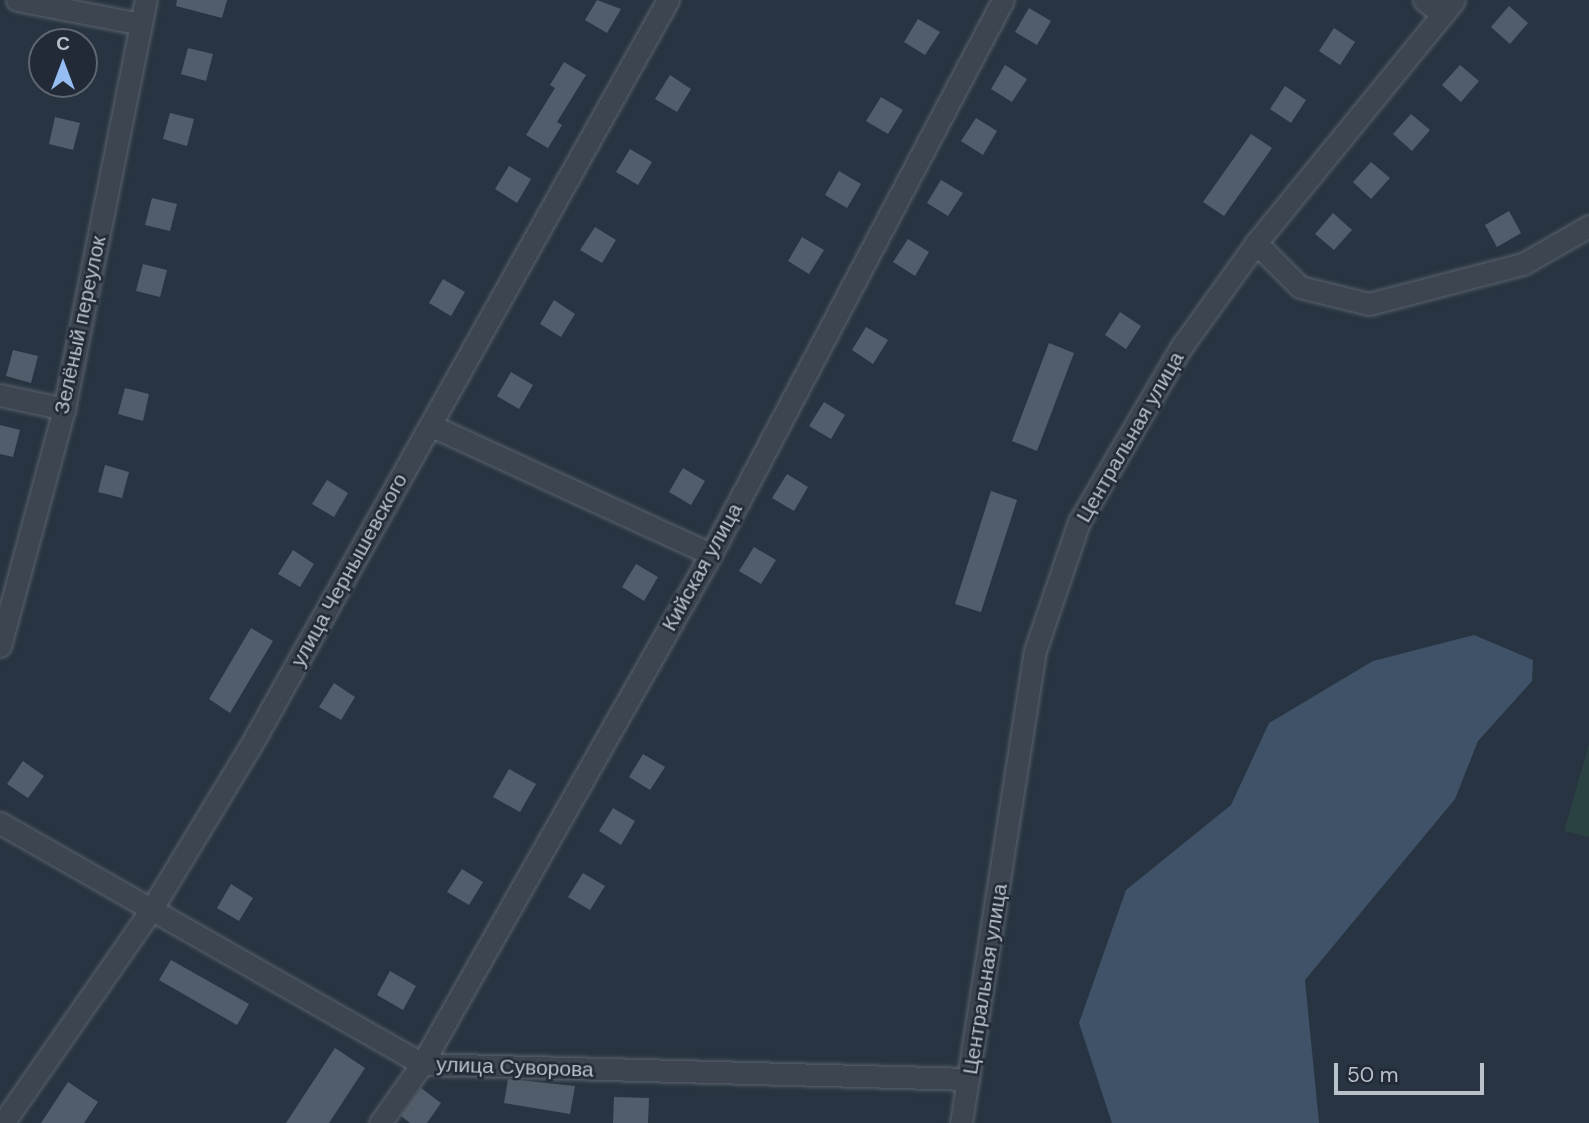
<!DOCTYPE html>
<html>
<head>
<meta charset="utf-8">
<style>
	body { margin:0 }
	#map { position:relative; width:1589px; height:1123px; overflow:hidden; background:#283441; font-family:"DM Sans",sans-serif }
	div>[style] { position:absolute }
	[style*='--x'] { left:calc(var(--x)*1px); top:calc(var(--y)*1px); width:calc(var(--w)*1px); rotate:calc(var(--a)*1deg) }
	.green>* { inset:0; background:#2b4243 }
	.water>* { inset:0; background:#3f5268 }
	.building>* { inset:0; background:#515d6b }
	.roads { filter:drop-shadow(0 0 2px #5a636e) drop-shadow(0 0 2px #5a636e) }
	.minor>* { height:21px; margin:-10.5px; padding:0 10.5px; transform-origin:10.5px; border-radius:10.5px; background:#3c4550 }
	span { translate:-50% -50%; white-space:nowrap; text-align:center; line-height:1.15; -webkit-text-stroke:5px #212a36; paint-order:stroke }
	.street-label { font-size:21px; color:#b9c1cb }
	.north { position:absolute; left:28px; top:28px; width:70px; height:70px; box-sizing:border-box; background:#212a36; border:2px solid #5e6672; border-radius:50%; rotate:0deg; font-size:19px; font-weight:700; line-height:28px; text-align:center; color:#b9c1cb }
	.north::after { content:''; display:block; margin:auto; width:24px; height:32px; background:#96bef3; clip-path:polygon(50% 0,100% 100%,50% 72%,0 100%) }
	.scale { position:absolute; left:1334px; top:1063px; width:150px; height:32px; box-sizing:border-box; border:4px solid #b9c1cb; border-top:0; padding-left:9px; font-size:21px; line-height:24px; white-space:nowrap; color:#b9c1cb; -webkit-text-stroke:5px #212a36; paint-order:stroke }
</style>
</head>
<body>
<div id="map">
	<div class="green">
		<div style="clip-path:polygon(1589px 744px,1589px 837px,1564px 831px)"></div>
	</div>
	<div class="water">
		<div style="clip-path:polygon(1474px 635px,1533px 660px,1532px 681px,1478px 741px,1455px 799px,1305px 980px,1319px 1123px,1112px 1123px,1079px 1023px,1126px 890px,1231px 805px,1269px 723px,1373px 661px)"></div>
	</div>
	<div class="building">
		<div style="clip-path:polygon(177px 0,227px 0,222px 18px,176px 6px)"></div>
		<div style="clip-path:polygon(597px 0,621px 9px,607px 33px,585px 20px)"></div>
		<div style="clip-path:polygon(1509px 6px,1528px 23px,1510px 44px,1491px 27px)"></div>
		<div style="clip-path:polygon(1029px 8px,1051px 21px,1037px 45px,1015px 32px)"></div>
		<div style="clip-path:polygon(918px 19px,940px 32px,925px 55px,904px 42px)"></div>
		<div style="clip-path:polygon(1334px 28px,1355px 42px,1340px 65px,1319px 51px)"></div>
		<div style="clip-path:polygon(188px 48px,213px 54px,206px 81px,181px 74px)"></div>
		<div style="clip-path:polygon(564px 62px,586px 75px,557px 122px,562px 125px,548px 148px,526px 135px,555px 88px,550px 85px)"></div>
		<div style="clip-path:polygon(1005px 65px,1027px 79px,1012px 102px,991px 89px)"></div>
		<div style="clip-path:polygon(1460px 65px,1479px 81px,1461px 102px,1442px 85px)"></div>
		<div style="clip-path:polygon(670px 75px,691px 89px,677px 112px,655px 99px)"></div>
		<div style="clip-path:polygon(1285px 86px,1306px 100px,1291px 123px,1270px 109px)"></div>
		<div style="clip-path:polygon(881px 97px,903px 110px,888px 134px,866px 121px)"></div>
		<div style="clip-path:polygon(170px 113px,194px 119px,187px 146px,163px 139px)"></div>
		<div style="clip-path:polygon(1411px 114px,1430px 130px,1412px 151px,1393px 134px)"></div>
		<div style="clip-path:polygon(55px 117px,80px 123px,73px 150px,49px 144px)"></div>
		<div style="clip-path:polygon(976px 118px,997px 131px,983px 155px,961px 141px)"></div>
		<div style="clip-path:polygon(1251px 134px,1272px 148px,1224px 216px,1203px 202px)"></div>
		<div style="clip-path:polygon(630px 149px,652px 162px,638px 185px,616px 172px)"></div>
		<div style="clip-path:polygon(1371px 162px,1390px 178px,1371px 199px,1353px 182px)"></div>
		<div style="clip-path:polygon(509px 166px,531px 179px,517px 203px,495px 189px)"></div>
		<div style="clip-path:polygon(839px 171px,861px 184px,847px 208px,825px 195px)"></div>
		<div style="clip-path:polygon(941px 180px,963px 193px,948px 216px,927px 203px)"></div>
		<div style="clip-path:polygon(152px 198px,177px 204px,170px 231px,145px 225px)"></div>
		<div style="clip-path:polygon(1509px 211px,1521px 233px,1497px 247px,1485px 225px)"></div>
		<div style="clip-path:polygon(1333px 213px,1352px 230px,1334px 250px,1315px 234px)"></div>
		<div style="clip-path:polygon(595px 227px,616px 240px,602px 263px,580px 250px)"></div>
		<div style="clip-path:polygon(802px 237px,824px 250px,809px 274px,788px 261px)"></div>
		<div style="clip-path:polygon(908px 239px,929px 252px,915px 276px,893px 262px)"></div>
		<div style="clip-path:polygon(143px 264px,167px 270px,160px 297px,136px 291px)"></div>
		<div style="clip-path:polygon(443px 279px,465px 292px,451px 316px,429px 303px)"></div>
		<div style="clip-path:polygon(554px 300px,575px 314px,561px 337px,540px 324px)"></div>
		<div style="clip-path:polygon(1120px 312px,1141px 326px,1126px 349px,1105px 335px)"></div>
		<div style="clip-path:polygon(866px 327px,888px 340px,873px 364px,852px 350px)"></div>
		<div style="clip-path:polygon(1049px 343px,1074px 353px,1037px 451px,1012px 441px)"></div>
		<div style="clip-path:polygon(13px 350px,38px 356px,31px 383px,6px 376px)"></div>
		<div style="clip-path:polygon(511px 372px,533px 385px,519px 409px,497px 396px)"></div>
		<div style="clip-path:polygon(125px 388px,149px 394px,143px 421px,118px 414px)"></div>
		<div style="clip-path:polygon(824px 402px,845px 415px,831px 439px,809px 426px)"></div>
		<div style="clip-path:polygon(0 425px,20px 430px,13px 457px,0 454px)"></div>
		<div style="clip-path:polygon(105px 465px,129px 472px,122px 498px,98px 492px)"></div>
		<div style="clip-path:polygon(683px 468px,705px 481px,691px 505px,669px 492px)"></div>
		<div style="clip-path:polygon(787px 474px,808px 487px,794px 511px,772px 498px)"></div>
		<div style="clip-path:polygon(327px 480px,348px 493px,334px 517px,312px 504px)"></div>
		<div style="clip-path:polygon(991px 491px,1017px 500px,981px 612px,955px 604px)"></div>
		<div style="clip-path:polygon(754px 547px,776px 560px,761px 584px,739px 571px)"></div>
		<div style="clip-path:polygon(293px 550px,314px 564px,300px 587px,278px 574px)"></div>
		<div style="clip-path:polygon(636px 564px,658px 577px,644px 601px,622px 587px)"></div>
		<div style="clip-path:polygon(251px 628px,273px 641px,230px 713px,209px 699px)"></div>
		<div style="clip-path:polygon(334px 683px,355px 697px,341px 720px,319px 707px)"></div>
		<div style="clip-path:polygon(643px 754px,665px 767px,650px 790px,629px 777px)"></div>
		<div style="clip-path:polygon(23px 761px,44px 776px,28px 798px,7px 784px)"></div>
		<div style="clip-path:polygon(509px 769px,536px 784px,520px 812px,493px 797px)"></div>
		<div style="clip-path:polygon(613px 808px,635px 821px,621px 845px,599px 831px)"></div>
		<div style="clip-path:polygon(462px 869px,483px 882px,469px 905px,447px 892px)"></div>
		<div style="clip-path:polygon(583px 873px,605px 886px,590px 910px,568px 897px)"></div>
		<div style="clip-path:polygon(231px 884px,253px 898px,239px 921px,217px 908px)"></div>
		<div style="clip-path:polygon(171px 960px,249px 1004px,237px 1025px,159px 980px)"></div>
		<div style="clip-path:polygon(390px 971px,416px 986px,403px 1010px,377px 995px)"></div>
		<div style="clip-path:polygon(335px 1048px,365px 1068px,329px 1123px,286px 1123px)"></div>
		<div style="clip-path:polygon(508px 1079px,575px 1086px,570px 1114px,504px 1103px)"></div>
		<div style="clip-path:polygon(68px 1082px,98px 1102px,84px 1123px,41px 1123px)"></div>
		<div style="clip-path:polygon(421px 1088px,441px 1103px,427px 1123px,410px 1123px,401px 1116px)"></div>
		<div style="clip-path:polygon(614px 1097px,649px 1098px,648px 1123px,613px 1123px)"></div>
	</div>
	<div class="roads">
		<div class="minor">
			<div style="--x:17;--y:0;--w:126;--a:11"></div>
			<div style="--x:1424;--y:0;--w:23;--a:38"></div>
			<div style="--x:1256;--y:243;--w:62;--a:45"></div>
			<div style="--x:1300;--y:287;--w:71;--a:13.8"></div>
			<div style="--x:1369;--y:304;--w:159;--a:-14.6"></div>
			<div style="--x:1523;--y:264;--w:76;--a:-29.9"></div>
			<div style="--x:0;--y:395;--w:66;--a:12.3"></div>
			<div style="--x:430;--y:425;--w:309;--a:24.7"></div>
			<div style="--x:0;--y:646;--w:245;--a:-74.9"></div>
			<div style="--x:64;--y:409;--w:417;--a:-78.7"></div>
			<div style="--x:0;--y:823;--w:486;--a:29.7"></div>
			<div style="--x:422;--y:1064;--w:546;--a:1.57"></div>
			<div style="--x:3;--y:1123;--w:259;--a:-55.2"></div>
			<div style="--x:151;--y:910;--w:201;--a:-58.8"></div>
			<div style="--x:255;--y:738;--w:846;--a:-60.77"></div>
			<div style="--x:380;--y:1123;--w:72;--a:-54.6"></div>
			<div style="--x:422;--y:1064;--w:586;--a:-60.46"></div>
			<div style="--x:711;--y:554;--w:626;--a:-62.21"></div>
			<div style="--x:961;--y:1123;--w:478;--a:-81.1"></div>
			<div style="--x:1035;--y:651;--w:136;--a:-71.2"></div>
			<div style="--x:1079;--y:522;--w:204;--a:-59.7"></div>
			<div style="--x:1182;--y:346;--w:127;--a:-54.3"></div>
			<div style="--x:1256;--y:243;--w:313;--a:-50.8"></div>
		</div>
	</div>
	<div class="street-label">
		<span style="left:80px;top:325px;rotate:-78deg">Зелёный переулок</span>
		<span style="left:1130px;top:437px;rotate:-60deg">Центральная улица</span>
		<span style="left:702px;top:567px;rotate:-61deg">Кийская улица</span>
		<span style="left:349px;top:570px;rotate:-61deg">улица Чернышевского</span>
		<span style="left:985px;top:979px;rotate:-81deg">Центральная улица</span>
		<span style="left:515px;top:1067px;rotate:2deg">улица Суворова</span>
	</div>
	<div class="north">С</div>
	<div class="scale">50 m</div>
</div>
</body>
</html>
